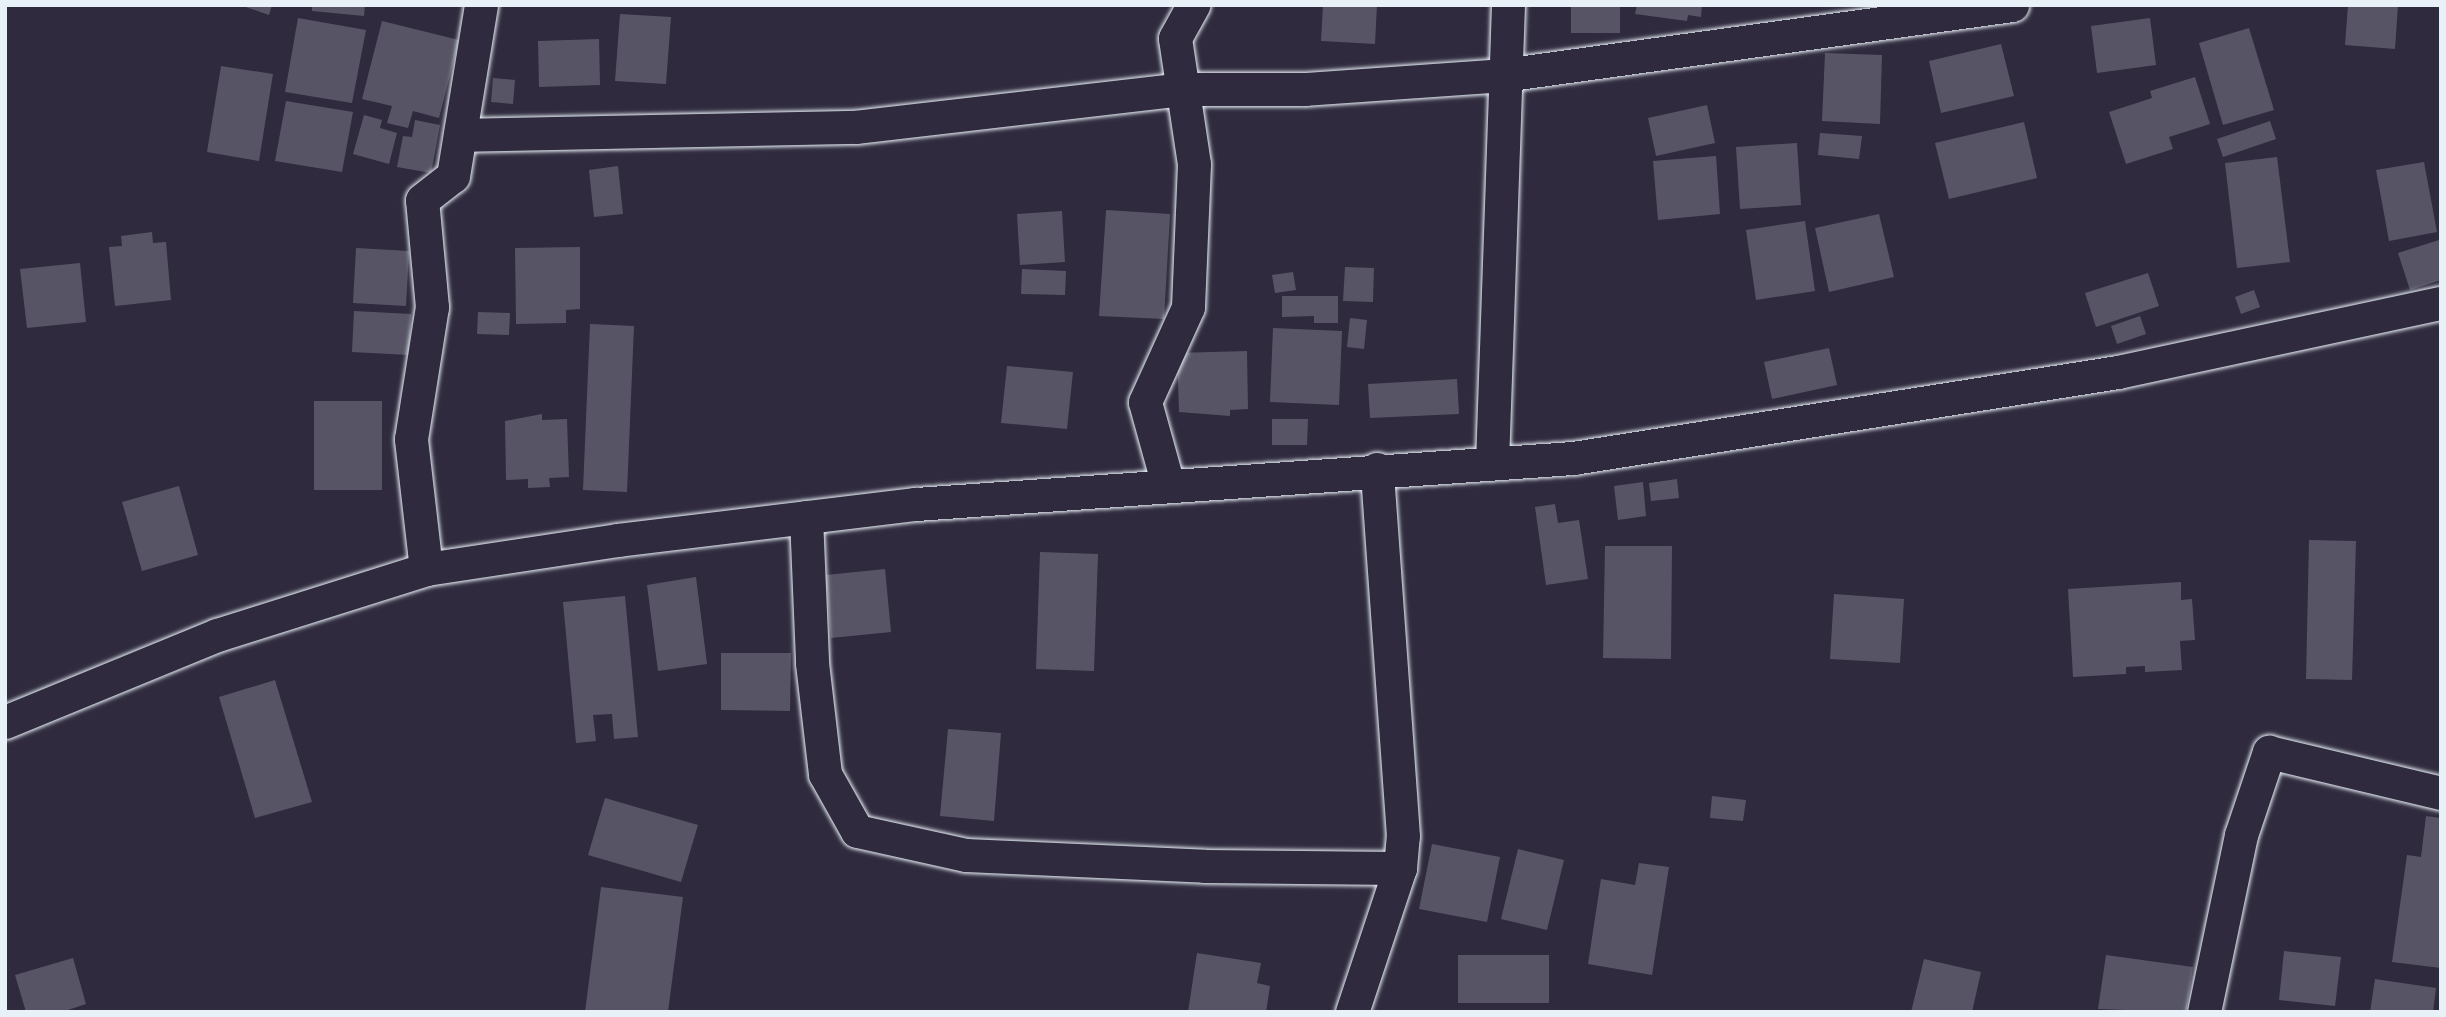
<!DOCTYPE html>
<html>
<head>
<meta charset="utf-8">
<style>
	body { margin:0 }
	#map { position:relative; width:2446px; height:1017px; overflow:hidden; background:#2f2a3d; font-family:"Architects Daughter",sans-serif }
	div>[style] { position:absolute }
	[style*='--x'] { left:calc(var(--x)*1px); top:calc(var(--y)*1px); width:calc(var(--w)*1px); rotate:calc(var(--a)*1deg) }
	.building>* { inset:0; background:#575565 }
	.roads { filter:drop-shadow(0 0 2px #e8f1f8) drop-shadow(0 0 2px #e8f1f8) }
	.minor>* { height:33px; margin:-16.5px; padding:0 16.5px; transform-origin:16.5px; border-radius:16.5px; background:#2f2a3d }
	span { translate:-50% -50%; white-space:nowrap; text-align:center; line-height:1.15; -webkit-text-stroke:6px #2f2a3d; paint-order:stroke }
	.frame { position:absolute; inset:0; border:7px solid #e8f1f8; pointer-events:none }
</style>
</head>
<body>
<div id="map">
	<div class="building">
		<div style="clip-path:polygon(240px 5px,272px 5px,269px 15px)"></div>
		<div style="clip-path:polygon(312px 5px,365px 5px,364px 16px,312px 11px)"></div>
		<div style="clip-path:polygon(1323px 5px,1377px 5px,1375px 44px,1321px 41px)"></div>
		<div style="clip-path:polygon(1571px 5px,1620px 5px,1620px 33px,1571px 33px)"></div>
		<div style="clip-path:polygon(1637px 5px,1702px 5px,1701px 17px,1688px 15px,1687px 21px,1635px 14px)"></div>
		<div style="clip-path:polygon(2348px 5px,2398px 5px,2395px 49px,2345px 45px)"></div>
		<div style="clip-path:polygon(620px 14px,671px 17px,666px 84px,615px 81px)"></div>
		<div style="clip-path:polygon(298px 18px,366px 30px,352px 103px,285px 92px)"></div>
		<div style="clip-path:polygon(2150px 18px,2156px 65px,2097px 73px,2091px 26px)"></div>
		<div style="clip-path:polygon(382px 21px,459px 40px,439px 118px,413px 111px,408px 128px,387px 123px,392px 106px,362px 99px)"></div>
		<div style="clip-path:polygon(2249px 28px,2274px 110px,2223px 125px,2199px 43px)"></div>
		<div style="clip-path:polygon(599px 39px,600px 85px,539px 87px,538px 41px)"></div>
		<div style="clip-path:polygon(2001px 44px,2014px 96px,1941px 113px,1929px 61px)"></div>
		<div style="clip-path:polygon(1825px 53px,1882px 55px,1880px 124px,1822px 121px)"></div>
		<div style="clip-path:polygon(221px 66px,273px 74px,259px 161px,207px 152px)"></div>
		<div style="clip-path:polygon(2195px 77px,2210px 124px,2169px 137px,2173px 149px,2126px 164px,2109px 112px,2152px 98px,2150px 91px)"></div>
		<div style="clip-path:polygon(493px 78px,515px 80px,513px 104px,491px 102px)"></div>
		<div style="clip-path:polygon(286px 101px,353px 112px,342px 172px,275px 161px)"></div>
		<div style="clip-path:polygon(1707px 105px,1715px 143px,1656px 156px,1648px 118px)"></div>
		<div style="clip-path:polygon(364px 115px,382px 120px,380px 128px,397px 133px,389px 164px,353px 154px)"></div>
		<div style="clip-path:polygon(415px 120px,440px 125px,431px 173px,397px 167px,403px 136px,412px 137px)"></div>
		<div style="clip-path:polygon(2270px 121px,2276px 139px,2223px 157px,2217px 139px)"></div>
		<div style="clip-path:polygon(2024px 122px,2037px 178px,1949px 199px,1935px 143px)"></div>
		<div style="clip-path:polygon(1820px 133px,1862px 136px,1859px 159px,1818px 155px)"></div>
		<div style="clip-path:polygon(1797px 143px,1801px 205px,1740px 209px,1736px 147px)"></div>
		<div style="clip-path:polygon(1716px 156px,1720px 214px,1658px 220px,1653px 161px)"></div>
		<div style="clip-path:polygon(2277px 157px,2290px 262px,2237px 268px,2225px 163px)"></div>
		<div style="clip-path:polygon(2424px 162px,2437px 232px,2389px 241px,2376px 170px)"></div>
		<div style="clip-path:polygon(618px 166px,623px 214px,594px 217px,589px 170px)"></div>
		<div style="clip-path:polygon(1106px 210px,1170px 214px,1164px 319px,1099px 316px)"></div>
		<div style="clip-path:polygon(1062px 211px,1065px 262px,1020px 265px,1017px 214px)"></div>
		<div style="clip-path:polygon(1879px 214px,1894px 277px,1829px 292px,1815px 228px)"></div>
		<div style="clip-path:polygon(1805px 221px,1815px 291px,1756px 300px,1746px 230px)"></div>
		<div style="clip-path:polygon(152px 232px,153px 243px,166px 242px,171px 300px,115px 306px,109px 247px,122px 246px,121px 236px)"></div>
		<div style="clip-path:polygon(2439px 240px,2441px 280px,2410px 290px,2398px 253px)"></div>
		<div style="clip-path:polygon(580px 247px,580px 309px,566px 310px,566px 323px,516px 324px,515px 248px)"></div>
		<div style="clip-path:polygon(356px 248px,409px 251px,406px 306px,353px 303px)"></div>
		<div style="clip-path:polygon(80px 263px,86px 322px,27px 328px,20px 269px)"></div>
		<div style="clip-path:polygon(1345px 267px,1374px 268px,1373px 302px,1343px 301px)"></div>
		<div style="clip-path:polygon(1022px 269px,1066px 271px,1065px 295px,1021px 294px)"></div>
		<div style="clip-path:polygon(1293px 272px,1296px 290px,1275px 293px,1272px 275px)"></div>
		<div style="clip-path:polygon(2148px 273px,2159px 306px,2096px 327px,2085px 293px)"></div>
		<div style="clip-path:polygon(2254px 290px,2260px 307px,2241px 314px,2235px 297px)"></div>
		<div style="clip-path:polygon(1282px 296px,1338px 296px,1338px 323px,1314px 323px,1314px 316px,1282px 317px)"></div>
		<div style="clip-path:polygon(354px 311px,411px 314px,409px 355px,352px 352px)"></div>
		<div style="clip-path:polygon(478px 312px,510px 313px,509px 335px,477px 334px)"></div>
		<div style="clip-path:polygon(2140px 316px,2146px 334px,2117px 344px,2111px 326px)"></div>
		<div style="clip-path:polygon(1350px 318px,1367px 320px,1364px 349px,1347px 347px)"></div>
		<div style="clip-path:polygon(590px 324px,634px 326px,627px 492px,583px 490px)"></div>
		<div style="clip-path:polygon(1273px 328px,1342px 331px,1339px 405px,1270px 402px)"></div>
		<div style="clip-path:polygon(1829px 348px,1837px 385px,1772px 399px,1764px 362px)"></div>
		<div style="clip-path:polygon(1247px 351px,1248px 409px,1230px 410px,1230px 416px,1179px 412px,1177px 353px)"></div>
		<div style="clip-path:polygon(1007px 366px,1073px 372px,1067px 429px,1001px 423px)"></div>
		<div style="clip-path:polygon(1457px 379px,1459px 414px,1370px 418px,1368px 384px)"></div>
		<div style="clip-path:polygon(314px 401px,382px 401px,382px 490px,314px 490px)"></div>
		<div style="clip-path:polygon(542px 414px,542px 420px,567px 419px,569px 477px,549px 478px,550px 487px,528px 488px,528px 479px,506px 480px,505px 421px)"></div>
		<div style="clip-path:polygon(1272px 419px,1308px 419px,1307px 445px,1272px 445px)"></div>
		<div style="clip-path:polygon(1677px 479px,1679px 498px,1651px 501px,1649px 483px)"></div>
		<div style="clip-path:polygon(1643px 482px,1646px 516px,1618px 520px,1614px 486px)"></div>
		<div style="clip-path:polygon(179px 486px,198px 555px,142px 571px,122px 502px)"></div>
		<div style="clip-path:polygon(1555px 504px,1558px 523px,1579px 520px,1588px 579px,1546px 585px,1535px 507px)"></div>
		<div style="clip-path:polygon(2309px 540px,2356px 541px,2352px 680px,2306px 679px)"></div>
		<div style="clip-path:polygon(1605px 546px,1672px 546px,1671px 659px,1603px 658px)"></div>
		<div style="clip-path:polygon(1040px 552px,1098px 554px,1094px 671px,1036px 669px)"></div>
		<div style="clip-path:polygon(885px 569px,891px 632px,831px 638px,826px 575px)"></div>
		<div style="clip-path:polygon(696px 577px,707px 664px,658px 671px,647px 585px)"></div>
		<div style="clip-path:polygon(2181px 582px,2181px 600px,2192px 599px,2195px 640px,2180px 641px,2182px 670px,2145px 672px,2145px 666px,2126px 667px,2126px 674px,2073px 677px,2068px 589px)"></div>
		<div style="clip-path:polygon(1834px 594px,1904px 599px,1900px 663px,1830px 659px)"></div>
		<div style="clip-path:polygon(625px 596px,638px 737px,614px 739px,612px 714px,593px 715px,596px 741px,576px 743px,563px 602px)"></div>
		<div style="clip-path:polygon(721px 653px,791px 653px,790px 711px,721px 710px)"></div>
		<div style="clip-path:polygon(275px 680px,312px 802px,255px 818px,219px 697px)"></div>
		<div style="clip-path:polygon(948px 729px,1001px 733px,994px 821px,940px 816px)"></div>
		<div style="clip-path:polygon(1712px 796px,1746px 800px,1743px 821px,1710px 818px)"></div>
		<div style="clip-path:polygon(605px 798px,698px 825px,681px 882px,588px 855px)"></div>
		<div style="clip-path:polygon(2426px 816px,2441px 818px,2441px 968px,2392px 962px,2407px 855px,2421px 857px)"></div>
		<div style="clip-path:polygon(1432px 844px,1500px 857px,1487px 922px,1419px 909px)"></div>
		<div style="clip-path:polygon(1518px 849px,1564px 860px,1547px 930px,1501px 919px)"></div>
		<div style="clip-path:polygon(1639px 863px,1669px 867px,1652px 975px,1588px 964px,1601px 879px,1635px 885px)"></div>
		<div style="clip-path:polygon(601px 887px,683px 897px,668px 1012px,585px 1012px)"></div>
		<div style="clip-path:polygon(2284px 951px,2341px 957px,2335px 1006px,2279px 1000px)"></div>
		<div style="clip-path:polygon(1197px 953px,1261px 963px,1257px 983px,1270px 986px,1266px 1012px,1188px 1012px)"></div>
		<div style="clip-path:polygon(1458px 955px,1549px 955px,1549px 1003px,1458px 1003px)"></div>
		<div style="clip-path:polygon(2106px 955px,2193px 967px,2186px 1012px,2098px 1009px)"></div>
		<div style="clip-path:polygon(73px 958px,86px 1004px,62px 1012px,26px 1012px,15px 975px)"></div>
		<div style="clip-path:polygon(1924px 959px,1981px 972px,1972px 1012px,1911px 1012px)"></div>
		<div style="clip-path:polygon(2375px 979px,2436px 988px,2433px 1012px,2370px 1012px)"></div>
	</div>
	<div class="roads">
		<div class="minor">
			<div style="--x:460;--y:135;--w:395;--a:-1.2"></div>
			<div style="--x:855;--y:127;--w:329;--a:-6.6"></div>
			<div style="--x:1182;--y:89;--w:123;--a:0"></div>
			<div style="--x:1305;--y:89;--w:198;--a:-4"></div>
			<div style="--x:1503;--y:75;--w:514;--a:-7.83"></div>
			<div style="--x:1492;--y:463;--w:458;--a:-88"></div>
			<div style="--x:1168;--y:485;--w:86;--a:-105.5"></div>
			<div style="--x:1145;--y:402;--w:104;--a:-65.6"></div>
			<div style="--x:1188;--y:307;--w:143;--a:-87.6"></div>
			<div style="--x:1194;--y:164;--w:127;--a:-98.6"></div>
			<div style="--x:1175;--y:38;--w:38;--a:-61"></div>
			<div style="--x:806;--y:517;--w:146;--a:87.6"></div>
			<div style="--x:812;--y:663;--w:112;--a:83.3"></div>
			<div style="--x:825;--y:774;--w:65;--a:60.7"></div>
			<div style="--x:857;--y:831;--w:112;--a:12.4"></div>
			<div style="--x:966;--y:855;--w:239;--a:2.6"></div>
			<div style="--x:1205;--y:866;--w:195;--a:0.6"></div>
			<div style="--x:426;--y:569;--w:131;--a:-96.6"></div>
			<div style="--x:411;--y:439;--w:134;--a:-81"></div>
			<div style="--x:432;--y:307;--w:107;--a:-95.3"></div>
			<div style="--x:422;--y:200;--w:39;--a:-38"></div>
			<div style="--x:453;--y:176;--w:173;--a:-80.7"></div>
			<div style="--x:5;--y:722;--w:229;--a:-22.3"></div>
			<div style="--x:217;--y:635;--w:219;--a:-17.5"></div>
			<div style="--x:426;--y:569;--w:194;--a:-8.6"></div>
			<div style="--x:618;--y:540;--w:300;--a:-6.9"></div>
			<div style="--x:916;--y:504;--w:659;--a:-4.01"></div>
			<div style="--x:1573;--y:458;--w:552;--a:-8.97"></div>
			<div style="--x:2118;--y:372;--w:330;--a:-12.1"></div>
			<div style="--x:1352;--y:1012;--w:152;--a:-71.6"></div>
			<div style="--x:1400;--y:868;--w:32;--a:-85"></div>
			<div style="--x:1403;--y:836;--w:368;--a:-94.1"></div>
			<div style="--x:2204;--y:1012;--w:181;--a:-78.2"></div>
			<div style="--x:2241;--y:835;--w:88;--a:-71.4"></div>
			<div style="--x:2269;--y:752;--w:177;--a:13.4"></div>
		</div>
	</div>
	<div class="frame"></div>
</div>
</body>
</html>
